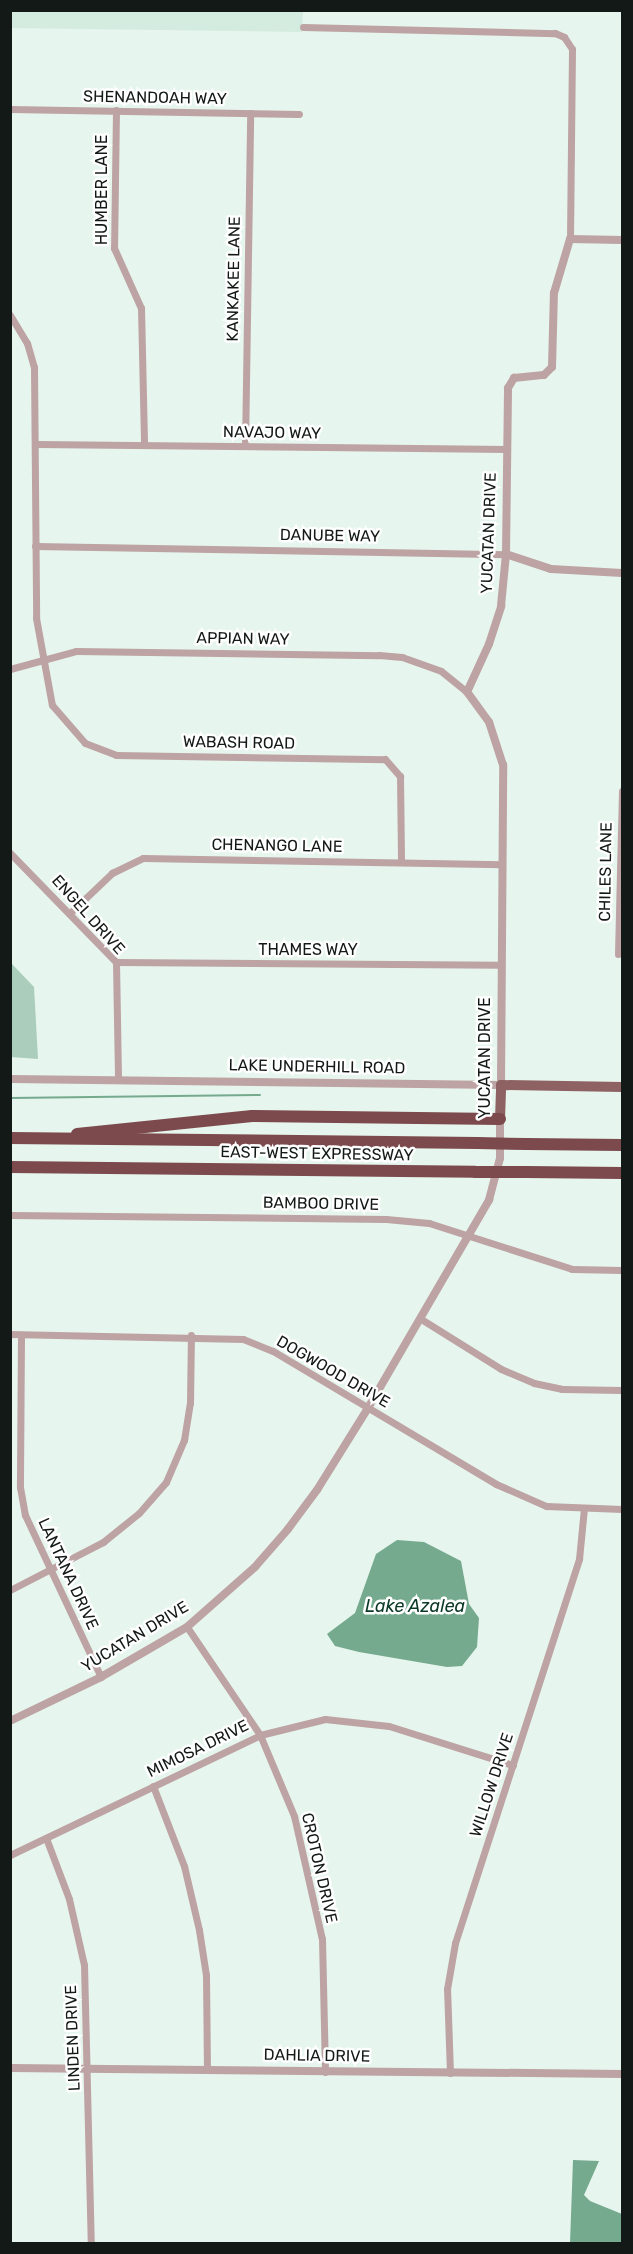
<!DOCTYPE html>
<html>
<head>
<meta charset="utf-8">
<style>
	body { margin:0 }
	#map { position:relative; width:633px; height:2254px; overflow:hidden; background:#e6f5ed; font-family:Rubik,sans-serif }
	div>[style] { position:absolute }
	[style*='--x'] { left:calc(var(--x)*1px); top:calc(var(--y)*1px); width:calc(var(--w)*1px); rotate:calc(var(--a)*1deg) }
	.built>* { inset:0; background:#d4ebdf }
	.green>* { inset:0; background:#abcdbb }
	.water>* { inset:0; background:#75aa8f }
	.stream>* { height:2px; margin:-1px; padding:0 1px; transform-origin:1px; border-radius:1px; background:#75aa8f }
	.minor>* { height:7px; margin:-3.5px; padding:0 3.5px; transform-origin:3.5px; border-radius:3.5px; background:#bda3a3 }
	.tertiary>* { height:8px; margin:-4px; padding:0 4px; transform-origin:4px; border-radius:4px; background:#bda3a3 }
	.primary>* { height:10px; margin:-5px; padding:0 5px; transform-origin:5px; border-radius:5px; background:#8e6163 }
	.motorway>* { height:12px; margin:-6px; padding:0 6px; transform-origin:6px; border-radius:6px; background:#7c4a4d }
	.motorway-bridge>* { height:12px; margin:-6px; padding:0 6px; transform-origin:6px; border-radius:6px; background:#7c4a4d }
	span { translate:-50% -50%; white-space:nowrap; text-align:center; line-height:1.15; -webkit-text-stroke:5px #fff; paint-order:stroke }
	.street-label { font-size:16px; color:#131916 }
	.water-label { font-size:18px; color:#0b3926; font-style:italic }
	.frame { position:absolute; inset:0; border:12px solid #131916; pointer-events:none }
</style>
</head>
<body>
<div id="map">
	<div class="built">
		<div style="clip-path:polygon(11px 11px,303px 11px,302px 32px,11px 28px)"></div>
	</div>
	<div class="green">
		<div style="clip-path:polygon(11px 963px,34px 987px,38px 1059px,11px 1057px)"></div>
	</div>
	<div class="water">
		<div style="clip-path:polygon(397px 1540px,424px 1542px,461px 1561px,469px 1604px,479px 1618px,477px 1647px,462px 1666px,447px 1667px,359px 1652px,335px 1646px,327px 1634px,355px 1613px,376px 1554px)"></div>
		<div style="clip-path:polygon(573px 2160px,599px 2161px,584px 2195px,590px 2201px,622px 2214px,622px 2243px,570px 2243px)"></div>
	</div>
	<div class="stream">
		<div style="--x:10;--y:1098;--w:250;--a:-0.7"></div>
	</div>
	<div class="minor">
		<div style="--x:303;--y:27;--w:252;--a:1.4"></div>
		<div style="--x:555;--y:33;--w:10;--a:24"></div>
		<div style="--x:564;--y:37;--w:14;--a:56"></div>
		<div style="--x:572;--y:49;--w:190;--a:90.6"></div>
		<div style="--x:10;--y:109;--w:289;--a:1"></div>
		<div style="--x:116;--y:110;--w:138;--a:90.8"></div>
		<div style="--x:114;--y:248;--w:66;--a:65.8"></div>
		<div style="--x:141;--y:308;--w:136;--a:88.7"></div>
		<div style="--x:10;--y:315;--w:33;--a:59"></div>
		<div style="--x:27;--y:343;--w:25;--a:74"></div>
		<div style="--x:34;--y:367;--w:251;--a:89.5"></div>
		<div style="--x:36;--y:618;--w:88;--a:79.6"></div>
		<div style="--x:52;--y:705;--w:50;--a:49"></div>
		<div style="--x:85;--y:743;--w:33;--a:21"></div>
		<div style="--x:116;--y:755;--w:269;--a:0.9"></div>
		<div style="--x:385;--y:759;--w:23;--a:49"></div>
		<div style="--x:400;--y:776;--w:85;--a:89.3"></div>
		<div style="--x:37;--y:444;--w:470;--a:0.6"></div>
		<div style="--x:245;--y:446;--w:333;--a:-89.1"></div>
		<div style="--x:35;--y:546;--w:471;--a:1"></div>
		<div style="--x:10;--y:669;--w:68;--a:-15.3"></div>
		<div style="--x:76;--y:651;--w:303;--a:0.8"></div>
		<div style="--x:379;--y:655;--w:23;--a:5"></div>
		<div style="--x:402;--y:657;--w:41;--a:19.7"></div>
		<div style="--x:441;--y:671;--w:33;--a:39"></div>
		<div style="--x:10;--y:853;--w:152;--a:45.8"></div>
		<div style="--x:116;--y:962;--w:117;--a:89"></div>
		<div style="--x:71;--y:912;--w:57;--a:-43.6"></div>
		<div style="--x:112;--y:873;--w:34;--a:-26"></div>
		<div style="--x:143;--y:858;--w:359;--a:1"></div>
		<div style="--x:618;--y:954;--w:163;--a:-88.6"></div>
		<div style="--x:116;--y:962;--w:385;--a:0.4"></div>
		<div style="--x:10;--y:1215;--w:376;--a:0.6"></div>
		<div style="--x:386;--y:1219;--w:43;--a:5.3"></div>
		<div style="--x:429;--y:1223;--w:150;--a:17.8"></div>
		<div style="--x:572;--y:1269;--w:50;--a:1.1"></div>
		<div style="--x:421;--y:1319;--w:94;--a:32"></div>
		<div style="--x:501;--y:1369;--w:36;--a:23"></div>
		<div style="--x:534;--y:1383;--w:29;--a:12"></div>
		<div style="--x:562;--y:1389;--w:60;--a:1"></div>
		<div style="--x:10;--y:1334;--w:233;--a:1.2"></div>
		<div style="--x:243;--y:1339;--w:32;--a:22"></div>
		<div style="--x:273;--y:1351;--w:260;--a:30.8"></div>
		<div style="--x:496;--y:1484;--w:55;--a:23.7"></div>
		<div style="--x:546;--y:1506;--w:76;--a:2.3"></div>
		<div style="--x:21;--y:1335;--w:152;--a:90.4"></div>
		<div style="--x:20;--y:1487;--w:28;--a:80"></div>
		<div style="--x:25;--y:1515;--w:179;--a:64.9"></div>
		<div style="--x:10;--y:1590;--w:105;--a:-27.3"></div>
		<div style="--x:103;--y:1542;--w:46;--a:-38.9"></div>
		<div style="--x:139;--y:1513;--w:41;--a:-48.9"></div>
		<div style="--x:166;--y:1482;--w:46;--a:-66.8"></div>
		<div style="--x:184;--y:1440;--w:37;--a:-81"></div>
		<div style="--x:190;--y:1403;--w:68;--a:-89.2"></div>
		<div style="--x:187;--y:1627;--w:130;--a:55.9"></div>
		<div style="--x:260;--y:1735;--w:88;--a:67.2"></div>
		<div style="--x:294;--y:1816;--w:126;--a:77.2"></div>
		<div style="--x:322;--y:1939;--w:133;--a:88.7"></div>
		<div style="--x:153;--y:1786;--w:86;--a:68.8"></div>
		<div style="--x:184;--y:1866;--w:66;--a:76.8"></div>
		<div style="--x:199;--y:1930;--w:46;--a:81.2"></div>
		<div style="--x:206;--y:1975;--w:95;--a:89.4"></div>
		<div style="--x:46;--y:1838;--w:65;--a:69.3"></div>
		<div style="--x:69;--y:1899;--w:68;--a:77.2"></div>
		<div style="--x:84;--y:1965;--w:279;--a:88.6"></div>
		<div style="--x:10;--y:1855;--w:277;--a:-25.6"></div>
		<div style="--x:260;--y:1735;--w:67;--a:-13.8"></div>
		<div style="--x:325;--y:1719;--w:64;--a:6.2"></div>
		<div style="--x:389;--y:1726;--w:130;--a:17.5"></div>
		<div style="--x:450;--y:2073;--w:84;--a:-92"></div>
		<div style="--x:447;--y:1989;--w:47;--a:-80.1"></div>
		<div style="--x:455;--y:1943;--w:404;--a:-72.1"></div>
		<div style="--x:579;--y:1559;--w:51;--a:-84.4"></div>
	</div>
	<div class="tertiary">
		<div style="--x:506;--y:554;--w:47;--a:18.4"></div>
		<div style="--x:551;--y:569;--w:71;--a:3.2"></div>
		<div style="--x:10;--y:1079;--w:491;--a:0.7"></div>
		<div style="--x:501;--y:1085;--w:320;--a:-89.6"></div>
		<div style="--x:503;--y:765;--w:45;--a:-108"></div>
		<div style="--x:489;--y:722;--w:37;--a:-126"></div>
		<div style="--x:467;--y:692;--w:53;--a:-65.4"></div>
		<div style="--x:489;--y:644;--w:40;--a:-72"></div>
		<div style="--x:501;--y:606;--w:52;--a:-84.5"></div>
		<div style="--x:506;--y:554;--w:166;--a:-89.3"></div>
		<div style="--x:508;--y:388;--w:12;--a:-59"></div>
		<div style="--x:514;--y:378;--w:30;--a:-6"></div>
		<div style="--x:544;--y:375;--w:11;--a:-45"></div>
		<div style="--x:552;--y:367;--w:74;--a:-88.5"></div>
		<div style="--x:554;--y:293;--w:56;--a:-73.5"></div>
		<div style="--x:570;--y:239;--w:52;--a:1.1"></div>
		<div style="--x:10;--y:1721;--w:101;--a:-25.8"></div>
		<div style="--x:101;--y:1677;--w:99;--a:-30.2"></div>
		<div style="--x:187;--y:1627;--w:91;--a:-41.4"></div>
		<div style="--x:255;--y:1567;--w:50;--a:-49"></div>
		<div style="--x:288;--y:1529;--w:49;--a:-53.4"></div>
		<div style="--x:317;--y:1490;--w:97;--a:-58.1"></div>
		<div style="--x:368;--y:1408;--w:241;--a:-59.8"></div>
		<div style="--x:489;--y:1200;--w:43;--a:-75.3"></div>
		<div style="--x:500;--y:1158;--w:39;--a:-90"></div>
		<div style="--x:10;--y:2068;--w:612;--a:0.56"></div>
	</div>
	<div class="primary">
		<div style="--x:500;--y:1119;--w:34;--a:-88"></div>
		<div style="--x:501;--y:1085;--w:121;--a:0.9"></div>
	</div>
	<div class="motorway">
		<div style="--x:77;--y:1134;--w:176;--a:-5.9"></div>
		<div style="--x:252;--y:1116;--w:248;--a:0.7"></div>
		<div style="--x:10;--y:1138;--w:468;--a:0.6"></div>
		<div style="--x:526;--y:1144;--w:96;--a:0.6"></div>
		<div style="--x:10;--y:1167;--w:465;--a:0.6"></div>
		<div style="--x:526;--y:1172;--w:96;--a:0.6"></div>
	</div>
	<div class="motorway-bridge">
		<div style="--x:478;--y:1143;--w:48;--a:1.2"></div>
		<div style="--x:475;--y:1172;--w:51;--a:0"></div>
	</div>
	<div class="street-label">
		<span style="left:155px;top:98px;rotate:1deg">SHENANDOAH WAY</span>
		<span style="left:102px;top:190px;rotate:-90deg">HUMBER LANE</span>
		<span style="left:234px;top:279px;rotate:-89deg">KANKAKEE LANE</span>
		<span style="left:272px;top:433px;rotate:1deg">NAVAJO WAY</span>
		<span style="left:489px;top:533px;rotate:-88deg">YUCATAN DRIVE</span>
		<span style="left:330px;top:536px;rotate:1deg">DANUBE WAY</span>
		<span style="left:243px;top:639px;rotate:1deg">APPIAN WAY</span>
		<span style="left:239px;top:743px;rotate:1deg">WABASH ROAD</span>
		<span style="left:277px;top:846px;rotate:1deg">CHENANGO LANE</span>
		<span style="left:606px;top:872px;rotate:-89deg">CHILES LANE</span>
		<span style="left:88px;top:915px;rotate:48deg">ENGEL DRIVE</span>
		<span style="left:308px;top:950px">THAMES WAY</span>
		<span style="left:485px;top:1058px;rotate:-90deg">YUCATAN DRIVE</span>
		<span style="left:317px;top:1067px;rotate:1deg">LAKE UNDERHILL ROAD</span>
		<span style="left:317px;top:1154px;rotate:1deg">EAST-WEST EXPRESSWAY</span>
		<span style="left:321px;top:1204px;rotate:1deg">BAMBOO DRIVE</span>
		<span style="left:333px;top:1372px;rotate:30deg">DOGWOOD DRIVE</span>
		<span style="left:68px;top:1574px;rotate:65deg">LANTANA DRIVE</span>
		<span style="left:135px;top:1637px;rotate:-31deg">YUCATAN DRIVE</span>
		<span style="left:198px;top:1749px;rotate:-26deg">MIMOSA DRIVE</span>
		<span style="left:492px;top:1785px;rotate:-72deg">WILLOW DRIVE</span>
		<span style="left:319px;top:1868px;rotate:77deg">CROTON DRIVE</span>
		<span style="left:73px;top:2038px;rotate:-92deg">LINDEN DRIVE</span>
		<span style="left:317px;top:2056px;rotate:1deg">DAHLIA DRIVE</span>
	</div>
	<div class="water-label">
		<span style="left:415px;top:1606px">Lake Azalea</span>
	</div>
	<div class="frame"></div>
</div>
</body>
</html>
